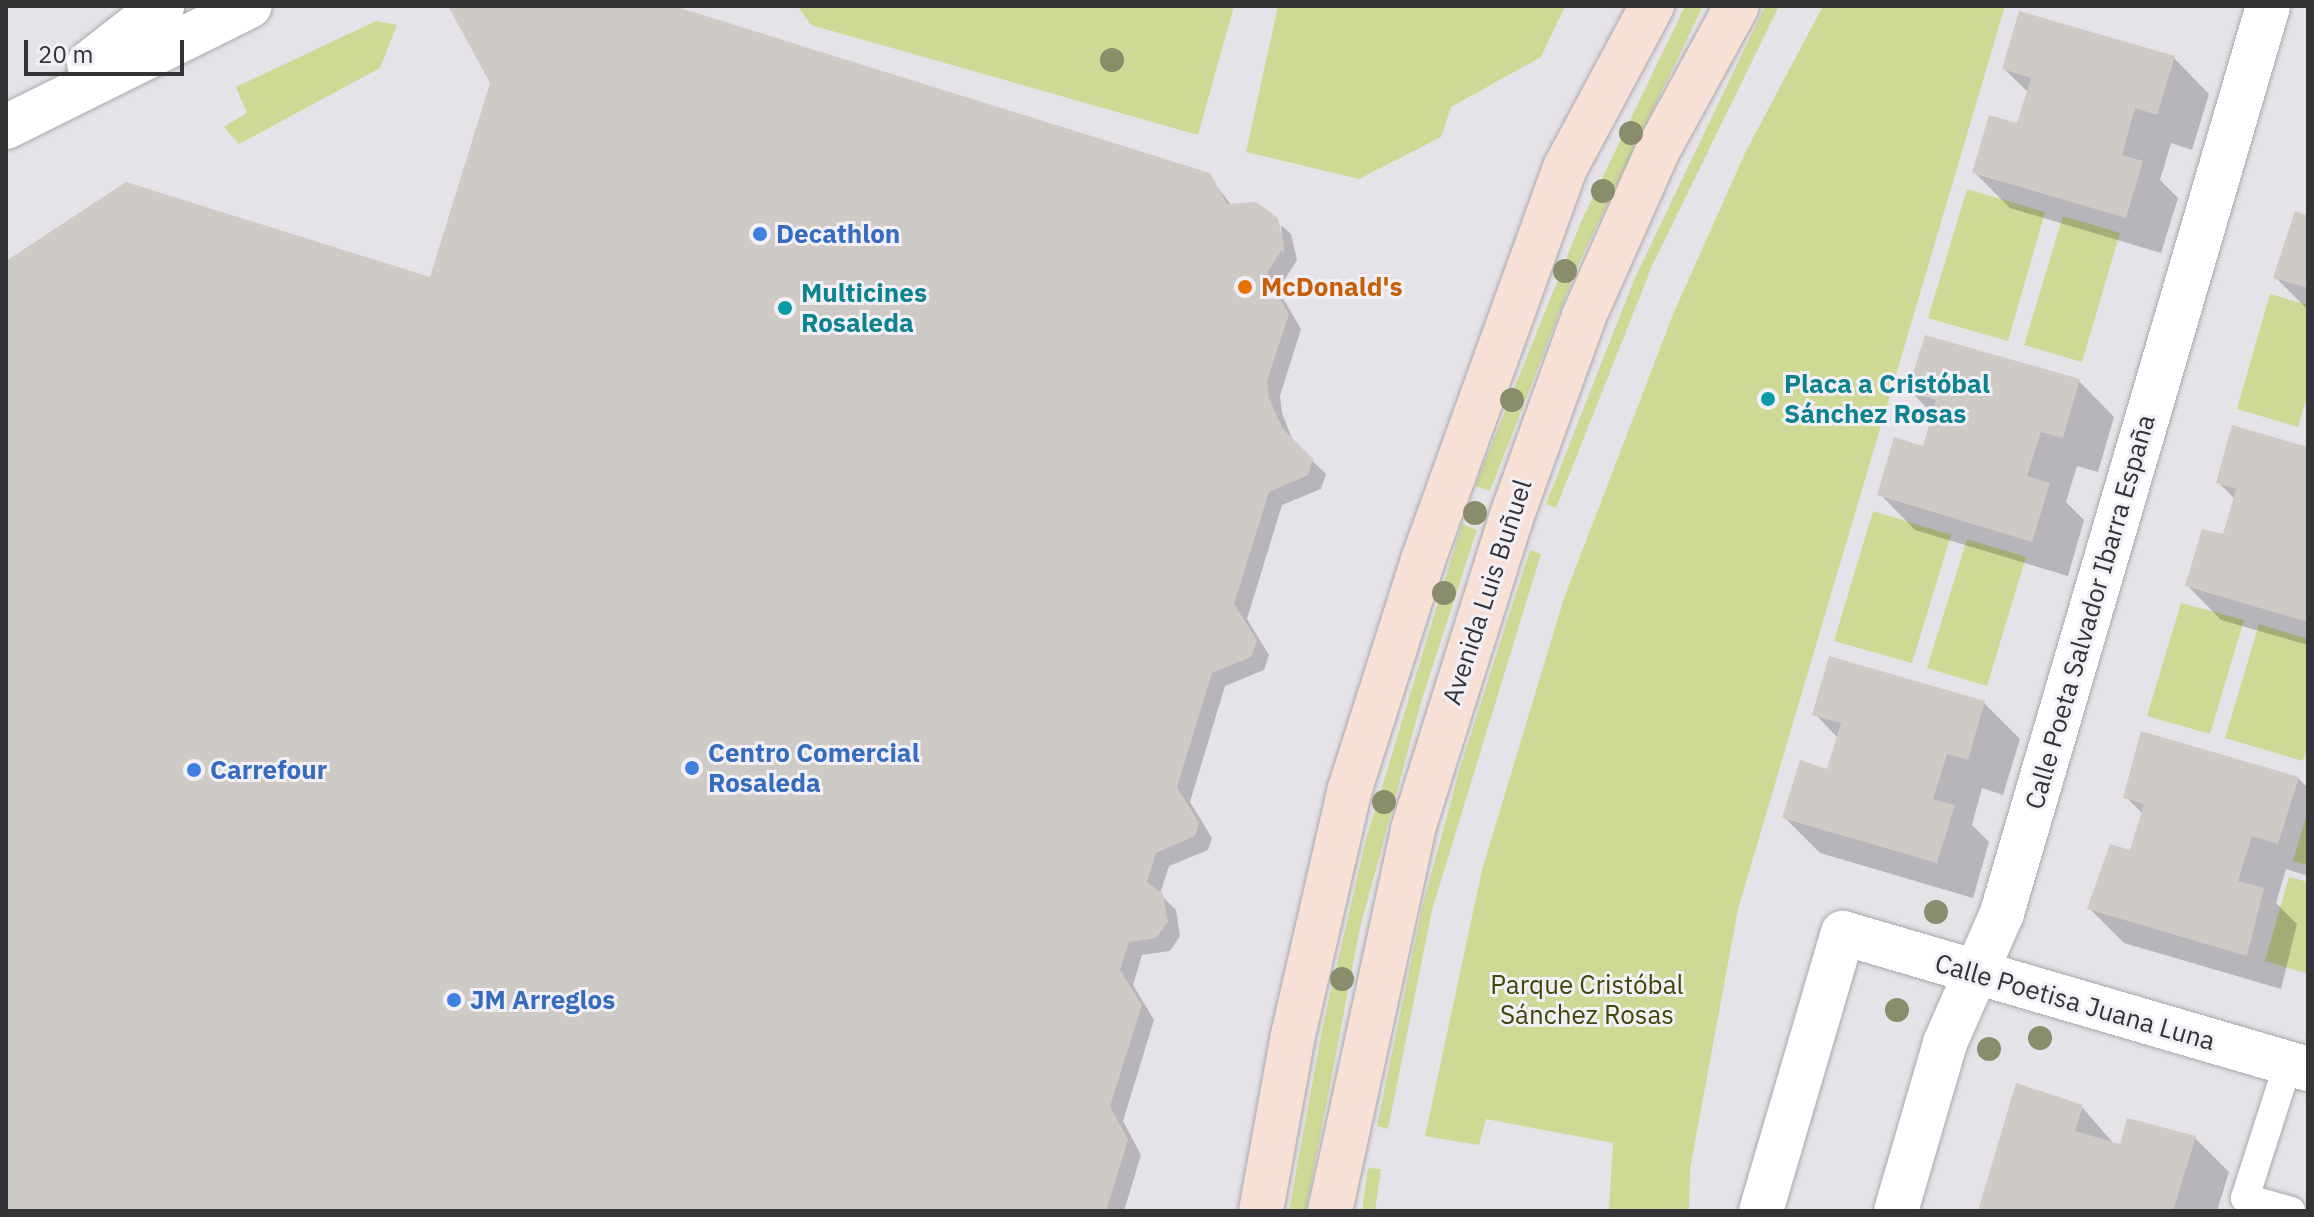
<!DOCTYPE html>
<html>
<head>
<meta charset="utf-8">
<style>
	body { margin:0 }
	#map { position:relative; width:2314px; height:1217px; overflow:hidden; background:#e5e3e8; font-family:"IBM Plex Sans",sans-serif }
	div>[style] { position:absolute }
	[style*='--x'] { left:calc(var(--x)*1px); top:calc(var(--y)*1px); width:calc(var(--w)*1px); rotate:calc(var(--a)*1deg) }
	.green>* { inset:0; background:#ced995 }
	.shadow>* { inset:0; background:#0003 }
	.building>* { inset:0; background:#cecac5 }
	.roads { filter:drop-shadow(0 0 2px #aaa8ad) drop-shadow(0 0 2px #aaa8ad) }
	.service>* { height:28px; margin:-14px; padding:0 14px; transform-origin:14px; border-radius:14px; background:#fff }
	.minor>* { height:44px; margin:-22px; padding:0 22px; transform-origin:22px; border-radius:22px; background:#fff }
	.secondary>* { height:44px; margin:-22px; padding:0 22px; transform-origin:22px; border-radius:22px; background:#f7e0d6 }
	.trees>* { width:24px; height:24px; margin:-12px; border-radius:50%; background:#8a8d6c }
	.dots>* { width:22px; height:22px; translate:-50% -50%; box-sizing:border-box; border:4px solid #f2f0f6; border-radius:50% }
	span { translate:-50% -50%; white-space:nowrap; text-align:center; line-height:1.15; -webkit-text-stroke:6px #f2f0f6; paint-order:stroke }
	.shop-label { font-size:26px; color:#366cbe; font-weight:700 }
	.left { translate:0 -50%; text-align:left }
	.food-label { font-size:26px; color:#c56008; font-weight:700 }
	.culture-label { font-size:26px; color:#0d838f; font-weight:700 }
	.street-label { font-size:26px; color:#343335 }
	.park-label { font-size:26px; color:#404607 }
	.frame { position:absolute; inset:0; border:8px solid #343335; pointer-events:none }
	.scale { position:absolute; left:24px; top:40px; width:160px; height:36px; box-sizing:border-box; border:4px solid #343335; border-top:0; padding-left:10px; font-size:24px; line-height:28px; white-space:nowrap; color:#343335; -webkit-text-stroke:6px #f2f0f6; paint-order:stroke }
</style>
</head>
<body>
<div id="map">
	<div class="green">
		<div style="clip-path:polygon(798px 6px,1234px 6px,1198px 135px,811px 25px)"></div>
		<div style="clip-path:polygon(1278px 6px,1565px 6px,1541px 57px,1451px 107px,1441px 137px,1359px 179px,1246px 152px)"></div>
		<div style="clip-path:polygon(1685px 6px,1703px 6px,1578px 265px,1490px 491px,1475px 486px,1581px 222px)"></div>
		<div style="clip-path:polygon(1765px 6px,1779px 6px,1652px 266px,1556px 508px,1546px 504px,1634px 280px)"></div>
		<div style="clip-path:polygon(1823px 6px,2005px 6px,1738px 909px,1690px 1169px,1689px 1211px,1609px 1211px,1613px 1143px,1486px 1119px,1479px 1145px,1425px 1136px,1482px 870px,1564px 598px,1674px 312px,1746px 151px)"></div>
		<div style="clip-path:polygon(376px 21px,397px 25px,380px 68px,239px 144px,224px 127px,247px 113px,236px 87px)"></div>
		<div style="clip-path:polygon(1967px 189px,2045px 212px,2008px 341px,1928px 318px)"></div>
		<div style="clip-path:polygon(2063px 216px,2120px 233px,2082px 362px,2024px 345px)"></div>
		<div style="clip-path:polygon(2270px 294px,2308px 305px,2308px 394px,2298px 427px,2237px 409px)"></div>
		<div style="clip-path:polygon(1873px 511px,1951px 535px,1912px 663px,1834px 641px)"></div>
		<div style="clip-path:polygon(1462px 524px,1477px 530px,1422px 699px,1360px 928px,1306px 1211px,1289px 1211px,1323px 1025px,1367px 836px)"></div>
		<div style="clip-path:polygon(1967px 539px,2026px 557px,1987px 686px,1927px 668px)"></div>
		<div style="clip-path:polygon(1530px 550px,1541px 554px,1432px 910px,1388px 1129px,1377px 1126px,1422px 908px,1460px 768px)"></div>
		<div style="clip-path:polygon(2181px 603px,2244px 620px,2210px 734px,2147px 716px)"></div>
		<div style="clip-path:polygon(2259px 624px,2308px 639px,2308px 743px,2303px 761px,2225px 738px)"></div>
		<div style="clip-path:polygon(2308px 810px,2308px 865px,2293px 861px)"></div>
		<div style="clip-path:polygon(2289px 877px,2308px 882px,2308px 974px,2265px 961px)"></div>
		<div style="clip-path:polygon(1368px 1168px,1381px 1169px,1375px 1211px,1362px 1211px)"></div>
	</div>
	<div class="shadow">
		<div style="clip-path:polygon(450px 6px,668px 6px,1208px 175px,1232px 206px,1276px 221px,1284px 256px,1281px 225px,1291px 234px,1297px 260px,1278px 290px,1301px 329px,1280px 396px,1282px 413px,1294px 443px,1326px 474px,1321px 489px,1282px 505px,1247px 619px,1269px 655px,1264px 670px,1225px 686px,1190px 802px,1212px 838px,1208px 850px,1169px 866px,1160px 894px,1176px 910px,1180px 936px,1170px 951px,1142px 955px,1133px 985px,1154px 1020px,1123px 1121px,1141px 1155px,1124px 1211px,6px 1211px,6px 263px,431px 279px,492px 83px)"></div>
		<div style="clip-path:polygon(2174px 58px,2209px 94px,2192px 150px,2171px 143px,2160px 180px,2178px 198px,2161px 253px,2010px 208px,1974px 172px,2018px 126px,2029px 93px,2004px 69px)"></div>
		<div style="clip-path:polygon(2308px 218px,2308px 310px,2275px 277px)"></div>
		<div style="clip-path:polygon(2079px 381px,2114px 417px,2098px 472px,2077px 466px,2066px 502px,2084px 520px,2068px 576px,1915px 530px,1880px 494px,1924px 449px,1934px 415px,1910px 391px)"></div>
		<div style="clip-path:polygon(2308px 449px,2308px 645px,2221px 620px,2187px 585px,2224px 536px,2235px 499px,2218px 482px)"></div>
		<div style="clip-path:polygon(1984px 703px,2020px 739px,2003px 795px,1982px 788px,1972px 825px,1989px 842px,1973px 898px,1820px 853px,1784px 817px,1828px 772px,1838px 738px,1815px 714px)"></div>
		<div style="clip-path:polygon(2298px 778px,2308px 788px,2308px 876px,2286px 869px,2276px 903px,2297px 924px,2281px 989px,2124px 943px,2089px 908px,2132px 853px,2143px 814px,2126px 797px)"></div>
		<div style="clip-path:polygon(2081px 1106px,2115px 1145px,2195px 1138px,2229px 1172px,2217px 1211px,1980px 1211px)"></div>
	</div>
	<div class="building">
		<div style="clip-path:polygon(448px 6px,674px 6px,1210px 173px,1227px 204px,1256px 202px,1278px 218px,1284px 246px,1266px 275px,1289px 314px,1267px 381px,1269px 398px,1282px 428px,1313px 459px,1308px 475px,1269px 492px,1234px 604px,1257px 640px,1251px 657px,1212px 673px,1177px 787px,1199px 823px,1195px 836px,1156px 853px,1147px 882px,1163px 894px,1168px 922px,1156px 938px,1129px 942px,1120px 970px,1142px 1005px,1110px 1106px,1128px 1140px,1106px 1211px,6px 1211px,6px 261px,126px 182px,430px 277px,490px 83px)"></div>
		<div style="clip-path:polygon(2019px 11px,2175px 56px,2157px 115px,2135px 108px,2122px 155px,2143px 161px,2126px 218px,1972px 173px,1989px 115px,2017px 123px,2031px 78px,2002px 69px)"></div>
		<div style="clip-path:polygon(2295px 211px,2308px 216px,2308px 288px,2273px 278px)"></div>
		<div style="clip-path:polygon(1925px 335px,2080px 379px,2063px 438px,2041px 432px,2027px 476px,2050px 483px,2032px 542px,1877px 495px,1894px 437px,1923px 446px,1929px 425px,1936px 400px,1907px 392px)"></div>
		<div style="clip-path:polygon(2232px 425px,2308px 447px,2308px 622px,2185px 586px,2202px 529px,2223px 534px,2226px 524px,2236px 489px,2216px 483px)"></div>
		<div style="clip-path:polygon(1829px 656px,1985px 701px,1968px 760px,1947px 754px,1944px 764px,1933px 799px,1955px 805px,1937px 863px,1782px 818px,1800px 760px,1827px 769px,1833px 749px,1841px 723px,1812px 715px)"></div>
		<div style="clip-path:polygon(2141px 731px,2299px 777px,2278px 844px,2252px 836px,2238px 881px,2264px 888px,2247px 956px,2087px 909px,2110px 844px,2130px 850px,2144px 804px,2123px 798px)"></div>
		<div style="clip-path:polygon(2016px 1083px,2083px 1105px,2075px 1131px,2120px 1144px,2127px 1118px,2196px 1136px,2173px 1211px,1978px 1211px)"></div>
	</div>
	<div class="roads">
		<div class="service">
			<div style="--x:2288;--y:1064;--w:141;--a:107.8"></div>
			<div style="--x:2245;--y:1198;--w:48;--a:15.8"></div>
		</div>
		<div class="minor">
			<div style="--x:89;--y:63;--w:93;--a:-38"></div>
			<div style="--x:6;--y:127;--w:272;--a:-26.4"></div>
			<div style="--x:1761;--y:1211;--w:290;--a:-73.6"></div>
			<div style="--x:1843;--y:933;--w:484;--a:16.3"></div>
			<div style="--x:1896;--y:1211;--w:175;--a:-73.7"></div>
			<div style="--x:1945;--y:1043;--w:142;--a:-66.3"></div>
			<div style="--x:2002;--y:913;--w:945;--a:-73.65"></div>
		</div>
		<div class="secondary">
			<div style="--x:1261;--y:1211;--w:179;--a:-79.7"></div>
			<div style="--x:1293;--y:1035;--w:249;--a:-77"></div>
			<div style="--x:1349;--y:792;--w:244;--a:-72.3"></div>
			<div style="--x:1423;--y:560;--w:417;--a:-70.1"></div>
			<div style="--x:1565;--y:168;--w:184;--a:-61.8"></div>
			<div style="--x:1330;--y:1211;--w:391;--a:-77.7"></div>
			<div style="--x:1413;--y:829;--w:326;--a:-72.5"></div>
			<div style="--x:1511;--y:518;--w:215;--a:-70.1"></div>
			<div style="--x:1584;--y:316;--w:182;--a:-66"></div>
			<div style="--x:1658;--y:150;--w:164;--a:-61.3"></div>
		</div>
	</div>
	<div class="trees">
		<div style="left:1112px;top:60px"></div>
		<div style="left:1631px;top:133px"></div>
		<div style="left:1603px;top:191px"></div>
		<div style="left:1565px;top:271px"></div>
		<div style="left:1512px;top:400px"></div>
		<div style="left:1475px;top:513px"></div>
		<div style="left:1444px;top:593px"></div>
		<div style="left:1384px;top:802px"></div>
		<div style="left:1936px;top:912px"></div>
		<div style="left:1342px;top:979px"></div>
		<div style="left:1897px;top:1010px"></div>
		<div style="left:2040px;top:1038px"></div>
		<div style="left:1989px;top:1049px"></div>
	</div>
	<div class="dots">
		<div style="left:760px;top:234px;background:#3f7fe0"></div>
		<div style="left:1245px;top:287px;background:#e8710a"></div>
		<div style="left:785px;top:308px;background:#0f9aa8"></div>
		<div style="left:1768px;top:399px;background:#0f9aa8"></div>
		<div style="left:692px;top:768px;background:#3f7fe0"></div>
		<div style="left:194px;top:770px;background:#3f7fe0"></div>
		<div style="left:454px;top:1000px;background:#3f7fe0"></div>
	</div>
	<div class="shop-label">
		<span class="left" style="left:776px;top:234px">Decathlon</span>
		<span class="left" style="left:708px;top:768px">Centro Comercial<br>Rosaleda</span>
		<span class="left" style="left:210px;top:770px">Carrefour</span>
		<span class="left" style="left:470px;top:1000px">JM Arreglos</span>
	</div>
	<div class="food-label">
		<span class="left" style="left:1261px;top:287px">McDonald's</span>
	</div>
	<div class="culture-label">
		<span class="left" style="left:801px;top:308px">Multicines<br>Rosaleda</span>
		<span class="left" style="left:1784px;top:399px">Placa a Cristóbal<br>Sánchez Rosas</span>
	</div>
	<div class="street-label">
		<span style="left:1487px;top:592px;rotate:-72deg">Avenida Luis Buñuel</span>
		<span style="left:2090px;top:612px;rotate:-74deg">Calle Poeta Salvador Ibarra España</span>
		<span style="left:2075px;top:1002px;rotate:16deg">Calle Poetisa Juana Luna</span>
	</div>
	<div class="park-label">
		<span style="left:1587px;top:1000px">Parque Cristóbal<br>Sánchez Rosas</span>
	</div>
	<div class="frame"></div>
	<div class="scale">20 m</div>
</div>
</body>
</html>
